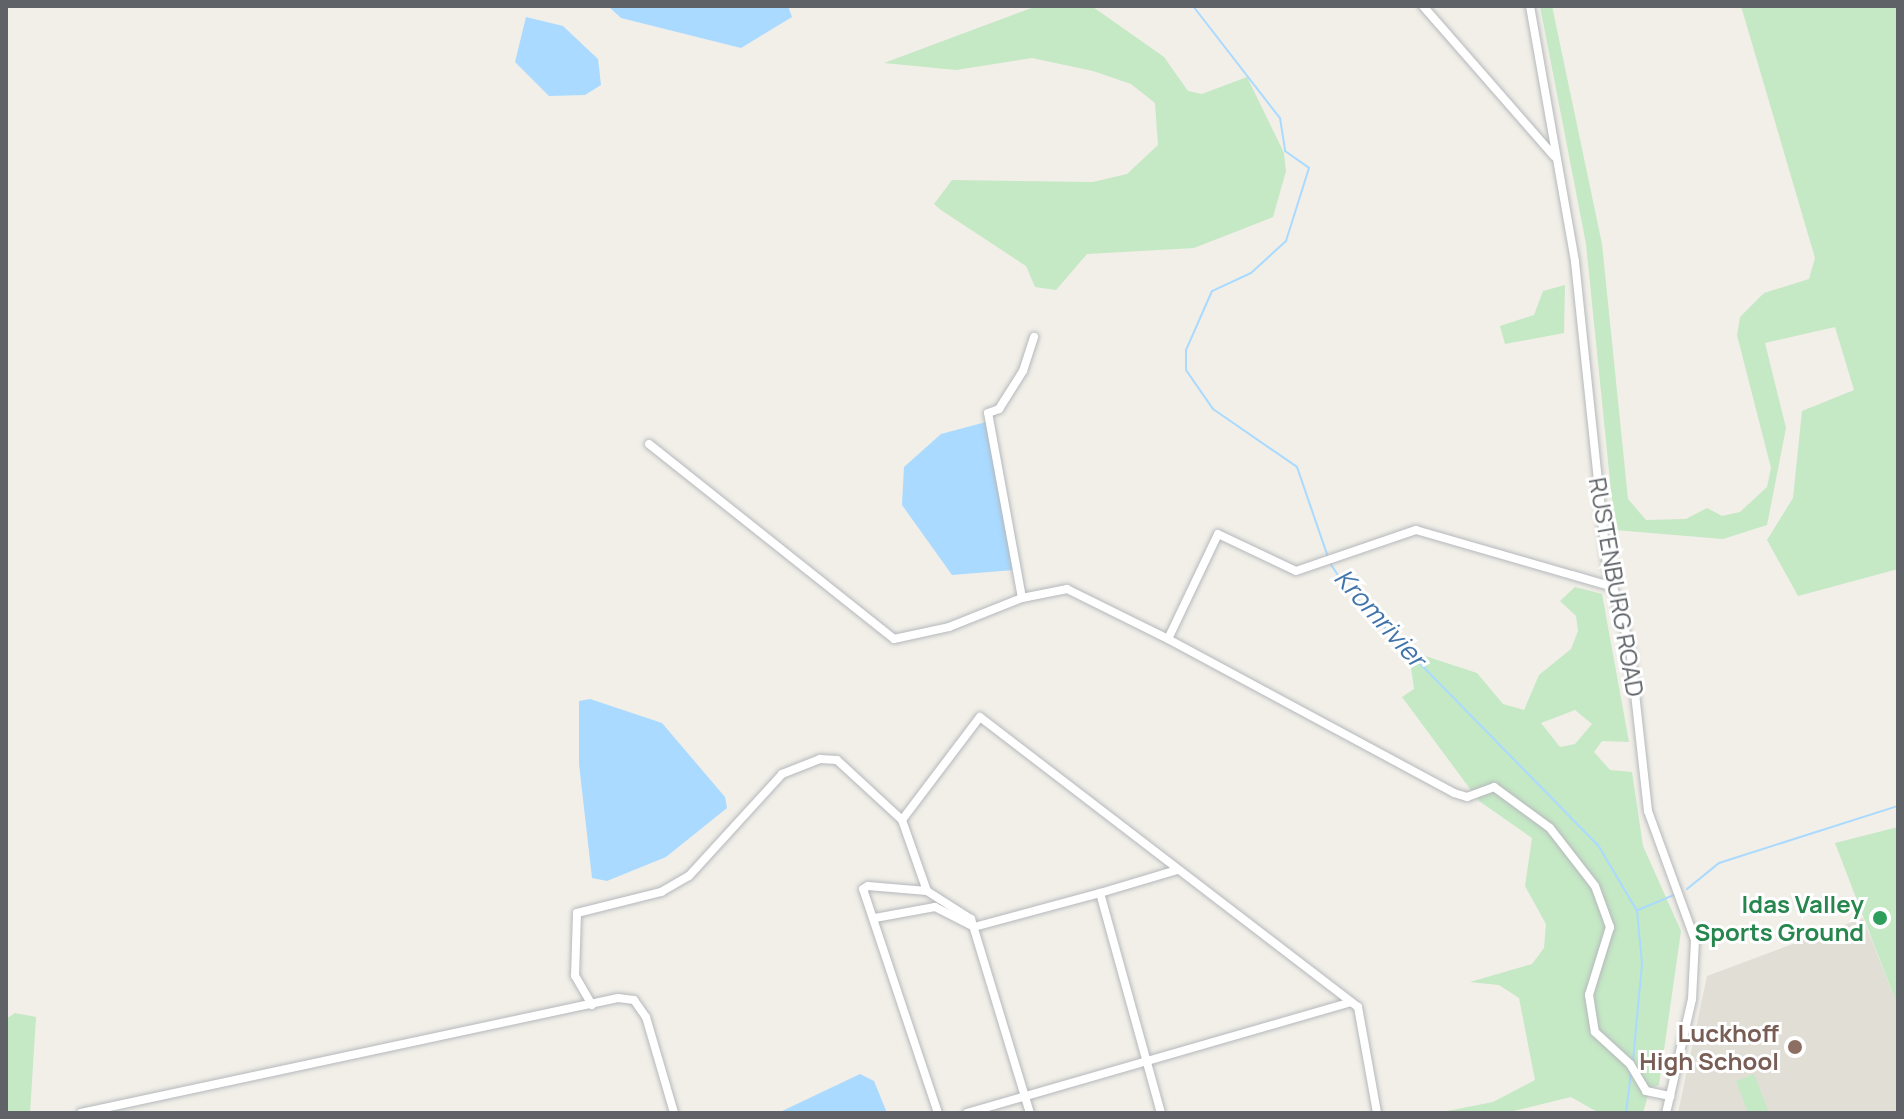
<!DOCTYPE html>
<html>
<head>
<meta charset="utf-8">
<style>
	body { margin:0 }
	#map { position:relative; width:1904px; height:1119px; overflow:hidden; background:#f1efe8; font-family:Manrope,sans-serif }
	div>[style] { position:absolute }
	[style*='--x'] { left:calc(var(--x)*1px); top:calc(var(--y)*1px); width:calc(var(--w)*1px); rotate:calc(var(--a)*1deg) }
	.education>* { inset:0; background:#e1ded6 }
	.green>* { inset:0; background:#c5e8c5 }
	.water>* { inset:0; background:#aadaff }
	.stream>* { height:2px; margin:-1px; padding:0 1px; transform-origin:1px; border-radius:1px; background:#aadaff }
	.roads { filter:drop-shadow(0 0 2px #b5b8bc) drop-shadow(0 0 2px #b5b8bc) }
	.minor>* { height:8px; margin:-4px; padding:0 4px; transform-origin:4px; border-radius:4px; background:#fff }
	.dots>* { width:22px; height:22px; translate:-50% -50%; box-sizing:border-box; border:4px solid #fff; border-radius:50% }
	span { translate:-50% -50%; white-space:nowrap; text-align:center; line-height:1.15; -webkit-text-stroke:6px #fff; paint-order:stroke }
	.street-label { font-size:24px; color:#5f6368 }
	.leisure-label { font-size:24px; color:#27864d; font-weight:700 }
	.right { translate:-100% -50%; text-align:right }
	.education-label { font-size:24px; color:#785e54; font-weight:700 }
	.water-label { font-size:26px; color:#4174aa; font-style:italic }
	.frame { position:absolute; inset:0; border:8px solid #5f6368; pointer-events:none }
</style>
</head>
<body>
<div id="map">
	<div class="education">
		<div style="clip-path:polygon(1863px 918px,1898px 1007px,1898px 1113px,1678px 1113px,1707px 976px)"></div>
	</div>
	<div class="green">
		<div style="clip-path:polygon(1037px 6px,1093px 7px,1164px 57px,1188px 91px,1202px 94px,1247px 77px,1284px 153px,1286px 171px,1273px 217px,1194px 248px,1087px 254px,1056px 290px,1035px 287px,1026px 266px,941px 210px,934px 204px,952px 180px,1093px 182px,1127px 174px,1158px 145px,1155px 103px,1131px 84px,1093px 71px,1032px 58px,956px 70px,884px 63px)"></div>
		<div style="clip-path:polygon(1540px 6px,1552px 6px,1602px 244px,1628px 499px,1646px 520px,1686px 519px,1707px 508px,1722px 516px,1740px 512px,1767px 487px,1771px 468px,1737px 335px,1740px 317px,1764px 293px,1809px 279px,1815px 258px,1741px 6px,1898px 6px,1898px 569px,1798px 596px,1767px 540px,1793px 498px,1802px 411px,1854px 390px,1835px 327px,1765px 343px,1786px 428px,1767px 525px,1723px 539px,1615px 530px,1586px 244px)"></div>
		<div style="clip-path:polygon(1565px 285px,1564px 333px,1505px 344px,1500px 326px,1534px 315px,1543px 291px)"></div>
		<div style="clip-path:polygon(evenodd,1575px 587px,1602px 594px,1629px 742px,1602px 741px,1594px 752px,1610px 770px,1632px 772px,1643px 846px,1681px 931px,1659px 1085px,1650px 1088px,1643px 1113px,1599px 1113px,1571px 1097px,1505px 1113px,1437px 1113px,1493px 1102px,1535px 1080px,1519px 998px,1499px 985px,1470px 982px,1532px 964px,1544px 948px,1546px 924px,1525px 886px,1532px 838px,1479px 801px,1402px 697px,1414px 689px,1410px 660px,1422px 655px,1477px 673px,1503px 704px,1524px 710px,1539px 675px,1571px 649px,1578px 631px,1576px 616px,1560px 601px,1575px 587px,1575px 710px,1592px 724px,1575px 744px,1560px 747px,1541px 723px,1575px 710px)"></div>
		<div style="clip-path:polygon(1898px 827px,1898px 1007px,1835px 843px)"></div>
		<div style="clip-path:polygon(15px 1013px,36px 1017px,30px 1113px,6px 1113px,6px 1019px)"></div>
		<div style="clip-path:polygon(1754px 1074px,1769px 1113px,1748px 1113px,1736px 1081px)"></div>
	</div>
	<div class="water">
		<div style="clip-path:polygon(608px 6px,788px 6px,792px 17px,741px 48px,621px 18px)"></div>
		<div style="clip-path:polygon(526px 17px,563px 26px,598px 59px,601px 85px,585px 95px,549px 96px,515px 62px)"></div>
		<div style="clip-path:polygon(986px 422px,1014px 570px,952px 575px,902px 505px,904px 467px,941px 434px)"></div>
		<div style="clip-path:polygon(590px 699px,662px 723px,725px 797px,727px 808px,666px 857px,607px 881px,592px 878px,579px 764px,579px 701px)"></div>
		<div style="clip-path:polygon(860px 1074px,874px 1081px,887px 1113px,778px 1113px)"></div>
	</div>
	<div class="stream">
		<div style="--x:1193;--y:6;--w:142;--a:52.2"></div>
		<div style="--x:1280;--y:118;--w:33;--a:81"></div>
		<div style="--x:1285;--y:151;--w:29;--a:35"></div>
		<div style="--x:1309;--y:168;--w:77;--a:107.5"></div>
		<div style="--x:1286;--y:241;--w:47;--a:137.6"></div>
		<div style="--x:1251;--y:273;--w:43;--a:155.2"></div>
		<div style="--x:1212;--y:291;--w:64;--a:113.8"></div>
		<div style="--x:1186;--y:350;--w:20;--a:90"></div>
		<div style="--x:1186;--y:370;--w:47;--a:55.3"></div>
		<div style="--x:1213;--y:409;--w:102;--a:34.6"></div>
		<div style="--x:1297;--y:467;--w:95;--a:71"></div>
		<div style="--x:1330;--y:563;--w:30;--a:57"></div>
		<div style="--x:1346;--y:588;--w:360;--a:45.6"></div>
		<div style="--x:1598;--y:845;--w:77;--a:59.4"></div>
		<div style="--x:1637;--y:911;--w:53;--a:84.6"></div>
		<div style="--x:1642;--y:964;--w:97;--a:95.3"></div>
		<div style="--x:1687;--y:889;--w:41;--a:-39.1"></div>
		<div style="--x:1719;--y:863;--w:188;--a:-17.7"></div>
		<div style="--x:1638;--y:910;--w:41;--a:-22.8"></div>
		<div style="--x:1626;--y:1113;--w:41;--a:-83"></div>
	</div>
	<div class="roads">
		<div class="minor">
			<div style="--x:1423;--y:6;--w:199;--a:48.9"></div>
			<div style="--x:1530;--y:6;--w:260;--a:80"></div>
			<div style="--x:1575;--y:262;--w:305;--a:84"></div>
			<div style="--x:1607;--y:565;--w:86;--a:74.5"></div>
			<div style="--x:1630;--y:648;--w:164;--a:83.7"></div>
			<div style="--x:1648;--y:811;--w:137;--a:70"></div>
			<div style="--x:1695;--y:940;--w:59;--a:92.9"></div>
			<div style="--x:1692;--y:999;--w:117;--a:102.8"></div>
			<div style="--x:649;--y:444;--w:313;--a:38.5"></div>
			<div style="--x:894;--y:639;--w:56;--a:-12.3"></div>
			<div style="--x:949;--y:627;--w:79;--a:-21.7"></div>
			<div style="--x:1022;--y:598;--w:188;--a:-100.4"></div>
			<div style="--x:988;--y:413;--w:12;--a:-20"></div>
			<div style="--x:999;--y:409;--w:45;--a:-57.7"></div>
			<div style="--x:1023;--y:371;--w:36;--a:-72"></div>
			<div style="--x:1022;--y:598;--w:46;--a:-11.3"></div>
			<div style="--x:1067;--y:589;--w:113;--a:26.3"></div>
			<div style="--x:1168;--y:639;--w:116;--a:-64.5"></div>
			<div style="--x:1218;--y:534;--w:86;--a:25.4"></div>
			<div style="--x:1296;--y:571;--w:127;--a:-18.9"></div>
			<div style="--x:1416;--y:530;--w:205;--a:16.1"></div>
			<div style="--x:1168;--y:639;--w:325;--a:28.3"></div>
			<div style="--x:1454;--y:793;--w:14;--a:17"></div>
			<div style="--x:1467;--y:797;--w:29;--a:-20"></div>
			<div style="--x:1494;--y:787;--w:69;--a:36.2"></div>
			<div style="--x:1550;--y:828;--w:73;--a:52.2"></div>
			<div style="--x:1595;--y:886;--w:44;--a:69.9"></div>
			<div style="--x:1610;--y:927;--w:71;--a:107.2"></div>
			<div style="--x:1589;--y:995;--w:37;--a:81"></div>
			<div style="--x:1595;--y:1032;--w:47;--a:42.4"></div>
			<div style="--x:1630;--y:1064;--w:31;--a:59"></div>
			<div style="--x:1646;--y:1091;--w:25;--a:12"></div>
			<div style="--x:902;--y:820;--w:75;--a:70.6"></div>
			<div style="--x:1100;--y:893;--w:80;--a:-16.6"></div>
			<div style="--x:875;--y:918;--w:61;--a:-10.4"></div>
			<div style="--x:935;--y:907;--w:44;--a:27.1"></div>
			<div style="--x:974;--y:927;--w:131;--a:-15.1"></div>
			<div style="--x:1100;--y:893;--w:228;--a:74.5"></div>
			<div style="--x:592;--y:1005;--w:34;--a:-120"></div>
			<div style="--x:575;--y:976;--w:63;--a:-88.2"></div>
			<div style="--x:577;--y:913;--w:87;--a:-14"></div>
			<div style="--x:661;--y:892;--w:32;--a:-30"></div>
			<div style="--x:689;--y:876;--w:138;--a:-47.6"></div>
			<div style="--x:782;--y:774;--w:41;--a:-21.5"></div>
			<div style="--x:820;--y:759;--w:17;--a:3"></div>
			<div style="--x:837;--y:760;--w:88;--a:42.7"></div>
			<div style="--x:902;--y:820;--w:129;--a:-52.9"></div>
			<div style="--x:980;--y:717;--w:476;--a:37.5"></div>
			<div style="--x:1358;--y:1007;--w:108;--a:79.8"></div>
			<div style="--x:81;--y:1113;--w:549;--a:-12.09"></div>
			<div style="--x:618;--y:998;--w:16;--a:7"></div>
			<div style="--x:634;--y:1000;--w:21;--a:55"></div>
			<div style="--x:646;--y:1017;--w:100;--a:73.7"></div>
			<div style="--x:938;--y:1113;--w:236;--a:-108.5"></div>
			<div style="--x:863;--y:889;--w:6;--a:-31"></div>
			<div style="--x:868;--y:886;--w:59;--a:4.8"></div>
			<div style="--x:927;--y:891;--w:52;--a:32.5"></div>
			<div style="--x:971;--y:919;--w:203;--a:73.1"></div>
			<div style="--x:967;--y:1113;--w:398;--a:-16.1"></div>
		</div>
	</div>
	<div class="dots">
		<div style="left:1880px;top:918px;background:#2e9e5b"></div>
		<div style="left:1795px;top:1047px;background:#8d6e63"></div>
	</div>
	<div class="street-label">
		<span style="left:1617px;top:587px;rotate:80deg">RUSTENBURG ROAD</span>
	</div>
	<div class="leisure-label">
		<span class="right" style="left:1864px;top:918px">Idas Valley<br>Sports Ground</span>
	</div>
	<div class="education-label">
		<span class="right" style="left:1779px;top:1047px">Luckhoff<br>High School</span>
	</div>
	<div class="water-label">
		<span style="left:1380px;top:618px;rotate:48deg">Kromrivier</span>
	</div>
	<div class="frame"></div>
</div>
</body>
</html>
